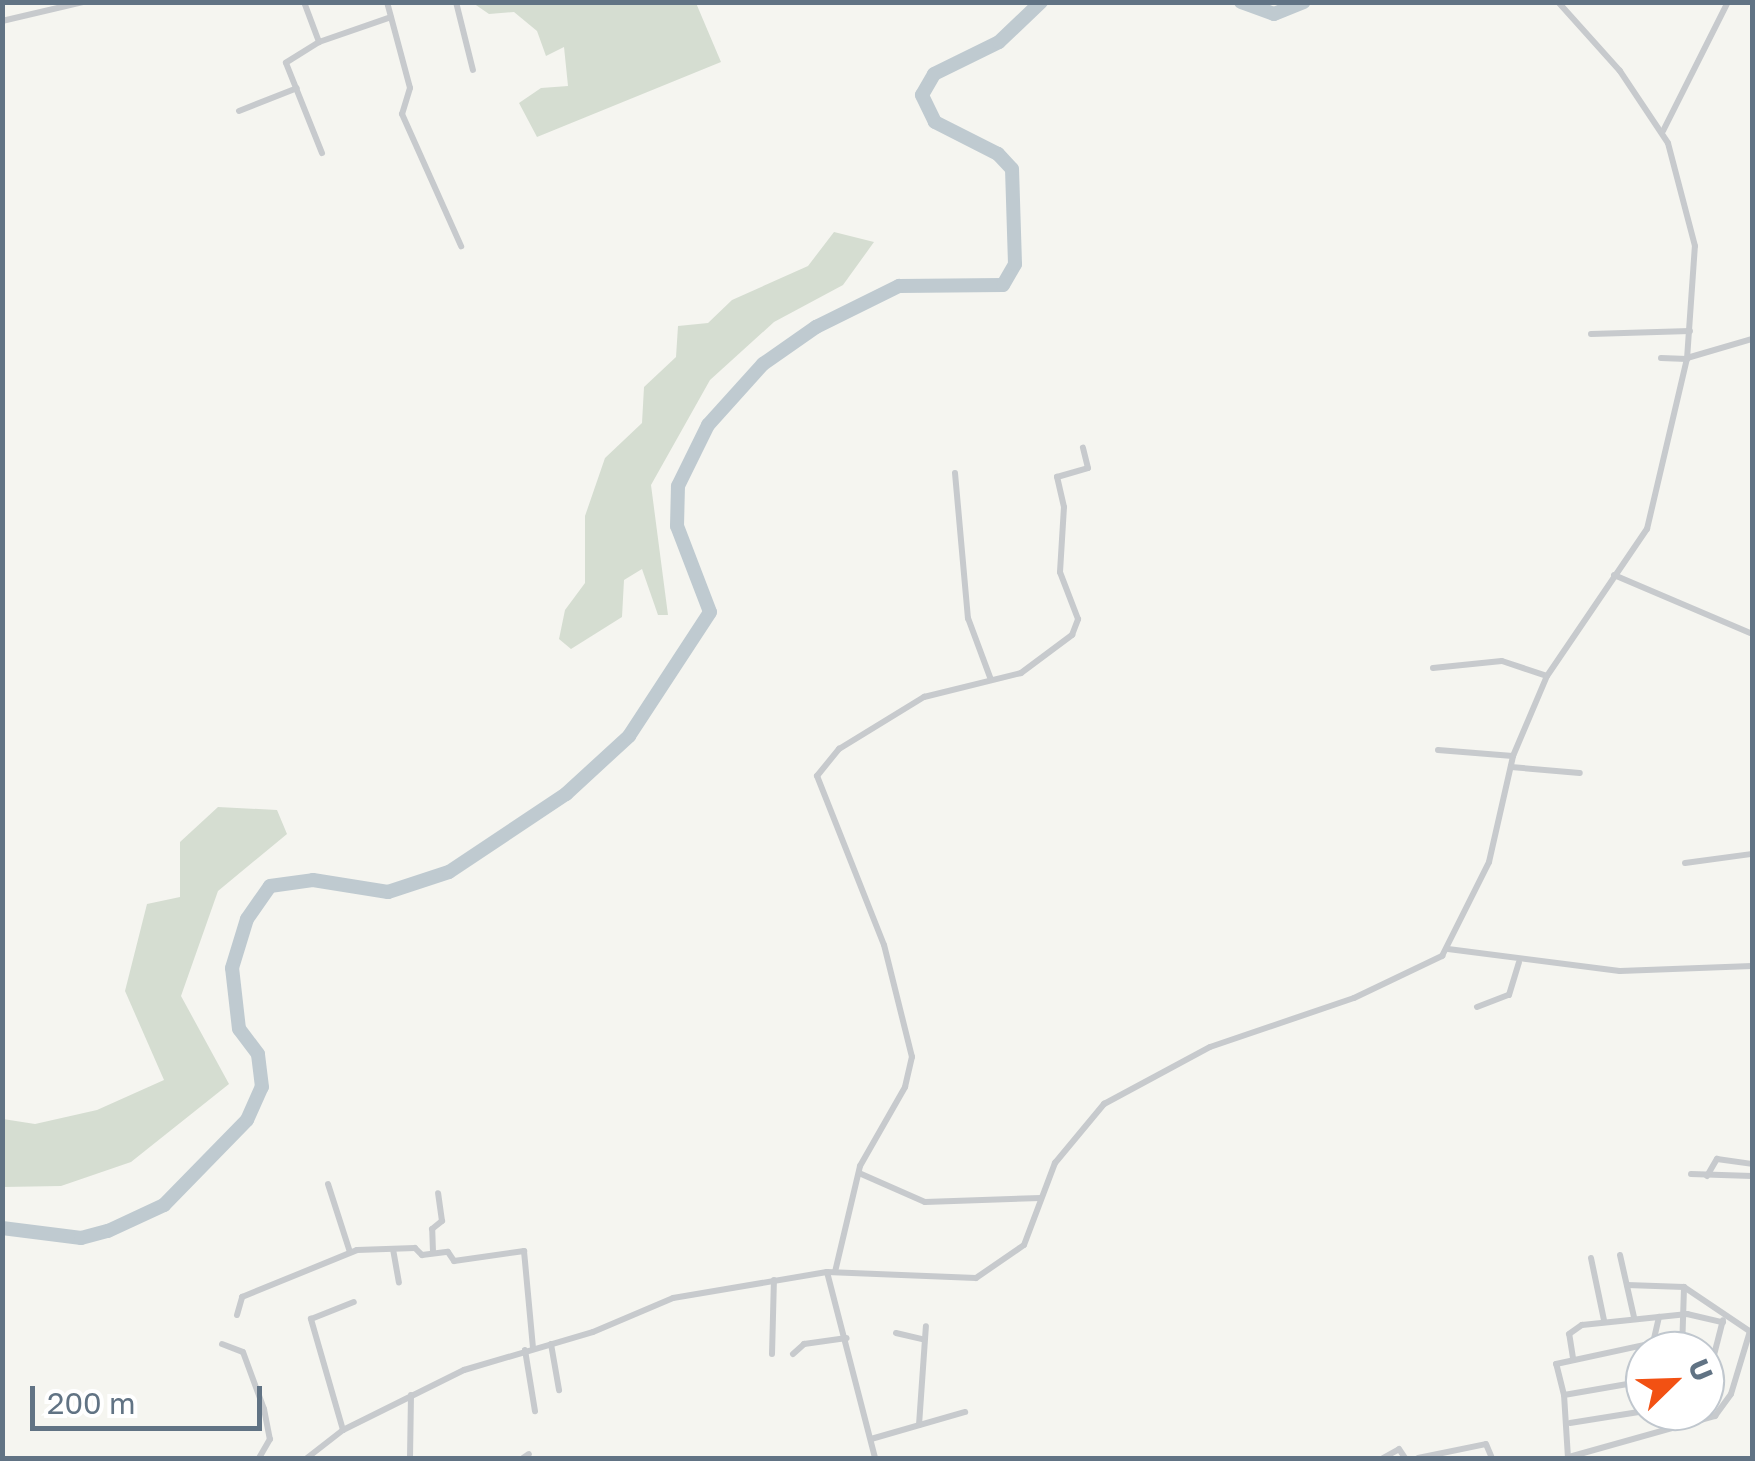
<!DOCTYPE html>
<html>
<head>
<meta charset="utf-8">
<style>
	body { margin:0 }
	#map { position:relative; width:1755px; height:1461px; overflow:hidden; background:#f5f5f0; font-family:"Golos Text",sans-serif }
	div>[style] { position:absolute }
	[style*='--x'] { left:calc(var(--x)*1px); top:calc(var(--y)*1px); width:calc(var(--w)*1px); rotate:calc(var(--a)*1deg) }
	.green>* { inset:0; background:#d5ddd1 }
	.river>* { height:14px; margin:-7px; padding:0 7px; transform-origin:7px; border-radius:7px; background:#bfcad0 }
	.minor>* { height:6px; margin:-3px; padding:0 3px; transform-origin:3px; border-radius:3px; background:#c7cacd }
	span { translate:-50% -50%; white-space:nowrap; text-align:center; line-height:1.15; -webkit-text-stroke:10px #fff; paint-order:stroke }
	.frame { position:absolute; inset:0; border:5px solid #617384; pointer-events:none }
	.north { position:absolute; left:1625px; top:1331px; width:100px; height:100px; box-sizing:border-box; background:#fff; border:2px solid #c0c7ce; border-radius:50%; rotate:67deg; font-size:28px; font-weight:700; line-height:40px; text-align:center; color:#617384 }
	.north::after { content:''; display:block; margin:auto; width:35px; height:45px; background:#f25113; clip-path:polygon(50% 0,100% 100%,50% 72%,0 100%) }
	.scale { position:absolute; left:30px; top:1386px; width:232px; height:45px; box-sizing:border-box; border:5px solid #617384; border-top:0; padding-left:12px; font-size:30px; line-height:35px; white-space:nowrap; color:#617384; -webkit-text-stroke:8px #fff; paint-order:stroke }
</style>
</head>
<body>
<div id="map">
	<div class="green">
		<div style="clip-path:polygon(473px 3px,696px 3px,721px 62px,537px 137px,519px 103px,541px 88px,568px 86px,564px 47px,546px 56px,537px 31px,514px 12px,489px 14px)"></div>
		<div style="clip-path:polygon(834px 232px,874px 242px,843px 285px,774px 322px,710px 380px,651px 485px,668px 615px,658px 615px,642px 569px,624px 580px,622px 617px,571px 649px,559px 639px,565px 610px,585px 583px,585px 516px,605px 458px,642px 423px,644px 387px,676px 357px,678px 326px,708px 323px,732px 300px,808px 266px)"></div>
		<div style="clip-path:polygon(218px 807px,277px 810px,287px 834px,218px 891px,181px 996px,229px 1084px,131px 1162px,61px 1186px,3px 1187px,3px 1119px,35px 1124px,97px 1110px,164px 1080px,125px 991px,147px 904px,180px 897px,180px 842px)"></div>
	</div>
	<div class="river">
		<div style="--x:1241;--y:2;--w:35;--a:20"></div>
		<div style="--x:1274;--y:14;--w:32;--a:-22"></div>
		<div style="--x:2;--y:1228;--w:80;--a:7.2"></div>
		<div style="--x:81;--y:1238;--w:28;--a:-15"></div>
		<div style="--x:108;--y:1231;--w:62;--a:-24.9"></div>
		<div style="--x:164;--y:1205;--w:119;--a:-45.7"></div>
		<div style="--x:247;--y:1120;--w:36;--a:-66"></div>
		<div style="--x:262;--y:1087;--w:33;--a:-97"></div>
		<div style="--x:258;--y:1054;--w:31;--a:-127"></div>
		<div style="--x:239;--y:1029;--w:61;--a:-96.5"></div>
		<div style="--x:232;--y:968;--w:51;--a:-73"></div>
		<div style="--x:247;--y:919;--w:40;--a:-55.1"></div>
		<div style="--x:270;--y:886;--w:43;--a:-7.9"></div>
		<div style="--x:313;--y:880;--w:76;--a:9.1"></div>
		<div style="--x:388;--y:892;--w:64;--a:-18.2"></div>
		<div style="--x:449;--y:872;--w:141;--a:-33.7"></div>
		<div style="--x:566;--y:794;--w:86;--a:-42.6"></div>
		<div style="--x:629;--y:736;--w:148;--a:-56.8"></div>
		<div style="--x:710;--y:612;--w:92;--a:-111"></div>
		<div style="--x:677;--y:526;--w:40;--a:-88.6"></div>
		<div style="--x:678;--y:486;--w:68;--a:-63.8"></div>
		<div style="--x:708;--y:425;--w:82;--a:-48"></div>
		<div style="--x:763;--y:364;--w:65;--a:-34.9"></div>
		<div style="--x:816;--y:327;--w:93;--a:-26.3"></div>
		<div style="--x:899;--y:286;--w:104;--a:-0.6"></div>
		<div style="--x:1003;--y:285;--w:24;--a:-60"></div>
		<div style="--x:1015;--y:264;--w:95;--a:-91.8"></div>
		<div style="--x:1012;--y:169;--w:21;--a:-133"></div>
		<div style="--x:998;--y:154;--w:71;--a:-153.1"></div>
		<div style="--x:935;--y:122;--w:30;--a:-116"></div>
		<div style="--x:922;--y:95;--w:24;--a:-60"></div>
		<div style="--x:934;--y:74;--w:72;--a:-26.2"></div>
		<div style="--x:999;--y:42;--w:58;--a:-43.6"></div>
	</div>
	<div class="minor">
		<div style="--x:304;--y:2;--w:43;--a:69.4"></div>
		<div style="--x:319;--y:42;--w:76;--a:-19.1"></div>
		<div style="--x:387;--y:2;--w:89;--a:75"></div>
		<div style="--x:410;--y:88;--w:27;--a:107"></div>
		<div style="--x:402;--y:114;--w:145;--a:65.9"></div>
		<div style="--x:456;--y:2;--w:70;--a:76"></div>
		<div style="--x:2;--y:21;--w:83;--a:-13.2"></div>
		<div style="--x:319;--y:42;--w:39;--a:148"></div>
		<div style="--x:286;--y:63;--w:97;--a:68.2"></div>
		<div style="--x:239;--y:111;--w:62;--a:-21.6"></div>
		<div style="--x:1663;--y:131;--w:144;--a:-63.3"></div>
		<div style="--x:1591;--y:334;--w:99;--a:-1.7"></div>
		<div style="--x:1661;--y:358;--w:26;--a:2"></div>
		<div style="--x:1687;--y:358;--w:68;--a:-16.3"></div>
		<div style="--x:955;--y:473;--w:146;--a:84.9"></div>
		<div style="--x:968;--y:618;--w:66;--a:69.6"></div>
		<div style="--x:1614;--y:575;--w:150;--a:23.1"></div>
		<div style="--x:1433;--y:668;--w:69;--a:-5.8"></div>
		<div style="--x:1502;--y:661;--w:47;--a:18.4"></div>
		<div style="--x:1438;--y:750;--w:75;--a:4.6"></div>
		<div style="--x:1511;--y:767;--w:69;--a:5"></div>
		<div style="--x:1685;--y:863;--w:68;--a:-7.7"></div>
		<div style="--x:1448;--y:949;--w:173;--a:7.3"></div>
		<div style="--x:1620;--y:971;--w:132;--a:-2.2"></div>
		<div style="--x:1477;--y:1007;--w:34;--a:-21"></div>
		<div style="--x:1509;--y:995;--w:34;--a:-73"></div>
		<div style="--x:859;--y:1173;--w:72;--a:23.7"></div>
		<div style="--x:925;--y:1202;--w:116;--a:-2"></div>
		<div style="--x:1691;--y:1174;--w:61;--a:1.9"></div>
		<div style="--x:1707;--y:1176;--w:20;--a:-60"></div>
		<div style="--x:1717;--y:1159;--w:35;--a:8"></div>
		<div style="--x:328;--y:1184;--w:71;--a:72.1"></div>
		<div style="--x:393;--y:1249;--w:34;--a:80"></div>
		<div style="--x:433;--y:1252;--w:23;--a:-92"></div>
		<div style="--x:432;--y:1229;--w:13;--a:-39"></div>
		<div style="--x:442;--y:1221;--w:28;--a:-98"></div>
		<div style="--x:1620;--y:1255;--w:64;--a:77.3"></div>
		<div style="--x:1591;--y:1258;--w:63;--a:78.2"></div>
		<div style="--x:827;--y:1272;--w:192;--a:75.5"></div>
		<div style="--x:835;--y:1272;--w:109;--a:-76.7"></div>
		<div style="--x:860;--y:1166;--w:91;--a:-60.3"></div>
		<div style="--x:905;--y:1087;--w:31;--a:-77"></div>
		<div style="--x:912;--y:1057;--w:115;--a:-104"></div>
		<div style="--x:884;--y:945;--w:182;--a:-111.6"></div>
		<div style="--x:817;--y:776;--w:35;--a:-51"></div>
		<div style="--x:839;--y:749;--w:100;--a:-31.5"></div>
		<div style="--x:924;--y:697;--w:100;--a:-13.9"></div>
		<div style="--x:1021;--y:673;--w:64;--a:-36.7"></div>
		<div style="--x:1072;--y:635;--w:17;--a:-69"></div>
		<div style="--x:1078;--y:619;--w:50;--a:-111"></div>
		<div style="--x:1060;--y:572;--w:65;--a:-86.5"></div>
		<div style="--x:1064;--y:507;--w:31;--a:-103"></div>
		<div style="--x:1057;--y:477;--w:32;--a:-16"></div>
		<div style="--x:1088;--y:468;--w:21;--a:-104"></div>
		<div style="--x:1627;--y:1285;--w:57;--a:2"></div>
		<div style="--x:237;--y:1315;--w:19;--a:-74"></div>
		<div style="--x:242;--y:1297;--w:124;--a:-22.2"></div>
		<div style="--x:357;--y:1250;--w:58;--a:-2"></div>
		<div style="--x:415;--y:1248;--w:10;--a:45"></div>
		<div style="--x:422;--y:1255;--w:26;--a:-7"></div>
		<div style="--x:448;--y:1252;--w:11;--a:56"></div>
		<div style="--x:454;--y:1261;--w:71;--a:-8.1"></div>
		<div style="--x:524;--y:1251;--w:97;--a:84.7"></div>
		<div style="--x:896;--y:1333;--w:28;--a:13"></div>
		<div style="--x:222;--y:1344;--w:22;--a:21"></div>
		<div style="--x:243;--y:1352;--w:61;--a:69.8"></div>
		<div style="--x:264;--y:1409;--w:31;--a:79"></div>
		<div style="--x:270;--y:1439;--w:22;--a:120"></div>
		<div style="--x:551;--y:1344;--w:47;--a:80.1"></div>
		<div style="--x:525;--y:1350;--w:62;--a:80.7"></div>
		<div style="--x:1682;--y:1351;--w:64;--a:-88.2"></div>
		<div style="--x:1684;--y:1287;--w:81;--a:33.9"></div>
		<div style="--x:772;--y:1354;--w:74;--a:-88.5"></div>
		<div style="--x:793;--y:1354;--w:15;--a:-42"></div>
		<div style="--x:804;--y:1344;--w:43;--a:-7.9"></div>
		<div style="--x:1573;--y:1358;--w:24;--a:-99"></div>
		<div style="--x:1569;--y:1334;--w:16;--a:-35"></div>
		<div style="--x:1582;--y:1325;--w:106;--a:-6"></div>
		<div style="--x:1687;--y:1314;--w:37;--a:13"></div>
		<div style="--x:1705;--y:1390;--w:72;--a:-75.6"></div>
		<div style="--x:1564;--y:1395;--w:32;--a:-104"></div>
		<div style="--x:1556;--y:1364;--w:99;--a:-12.2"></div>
		<div style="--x:1653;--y:1343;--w:27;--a:-77"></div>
		<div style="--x:1570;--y:1423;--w:76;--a:-9.1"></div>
		<div style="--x:919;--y:1425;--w:99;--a:-86"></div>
		<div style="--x:343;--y:1430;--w:116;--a:-106.1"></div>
		<div style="--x:311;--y:1319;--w:46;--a:-21.6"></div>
		<div style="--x:871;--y:1439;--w:98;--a:-16"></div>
		<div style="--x:1569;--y:1457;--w:152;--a:-15.7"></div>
		<div style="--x:1715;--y:1416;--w:27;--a:-54"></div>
		<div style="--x:1731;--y:1394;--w:66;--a:-73.2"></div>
		<div style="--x:307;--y:1458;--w:46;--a:-37.9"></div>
		<div style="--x:343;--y:1430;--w:135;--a:-26.4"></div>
		<div style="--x:464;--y:1370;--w:134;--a:-16.4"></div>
		<div style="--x:593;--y:1332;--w:87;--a:-23"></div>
		<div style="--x:673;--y:1298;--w:156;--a:-9.6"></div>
		<div style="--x:827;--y:1272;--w:149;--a:2.3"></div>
		<div style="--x:976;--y:1278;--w:58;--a:-34.5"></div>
		<div style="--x:1024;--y:1245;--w:88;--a:-69.3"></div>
		<div style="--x:1055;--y:1163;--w:77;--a:-50.3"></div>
		<div style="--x:1104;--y:1104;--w:120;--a:-28.3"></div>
		<div style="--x:1210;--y:1047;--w:152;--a:-18.8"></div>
		<div style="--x:1354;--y:998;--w:98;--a:-25.5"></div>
		<div style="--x:1442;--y:956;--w:105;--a:-63.4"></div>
		<div style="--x:1489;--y:862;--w:109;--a:-77.2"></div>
		<div style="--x:1513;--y:756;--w:87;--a:-67"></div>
		<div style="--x:1547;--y:676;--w:178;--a:-55.8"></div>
		<div style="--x:1647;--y:529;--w:175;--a:-76.8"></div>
		<div style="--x:1687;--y:359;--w:113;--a:-86"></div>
		<div style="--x:1695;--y:246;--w:106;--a:-104.7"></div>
		<div style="--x:1668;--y:143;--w:87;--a:-123.7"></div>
		<div style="--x:1620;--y:71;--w:93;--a:-131.9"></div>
		<div style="--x:410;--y:1458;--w:63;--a:-89.1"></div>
		<div style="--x:523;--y:1458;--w:7;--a:-34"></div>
		<div style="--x:1383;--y:1458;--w:18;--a:-29"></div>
		<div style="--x:1399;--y:1449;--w:11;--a:56"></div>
		<div style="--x:1418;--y:1458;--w:69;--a:-11.6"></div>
		<div style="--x:1486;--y:1444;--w:15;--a:67"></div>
		<div style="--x:1568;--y:1458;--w:63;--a:-93.6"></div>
		<div style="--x:1564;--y:1395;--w:82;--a:-9.8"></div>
	</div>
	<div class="frame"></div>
	<div class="north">U</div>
	<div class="scale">200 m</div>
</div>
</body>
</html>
